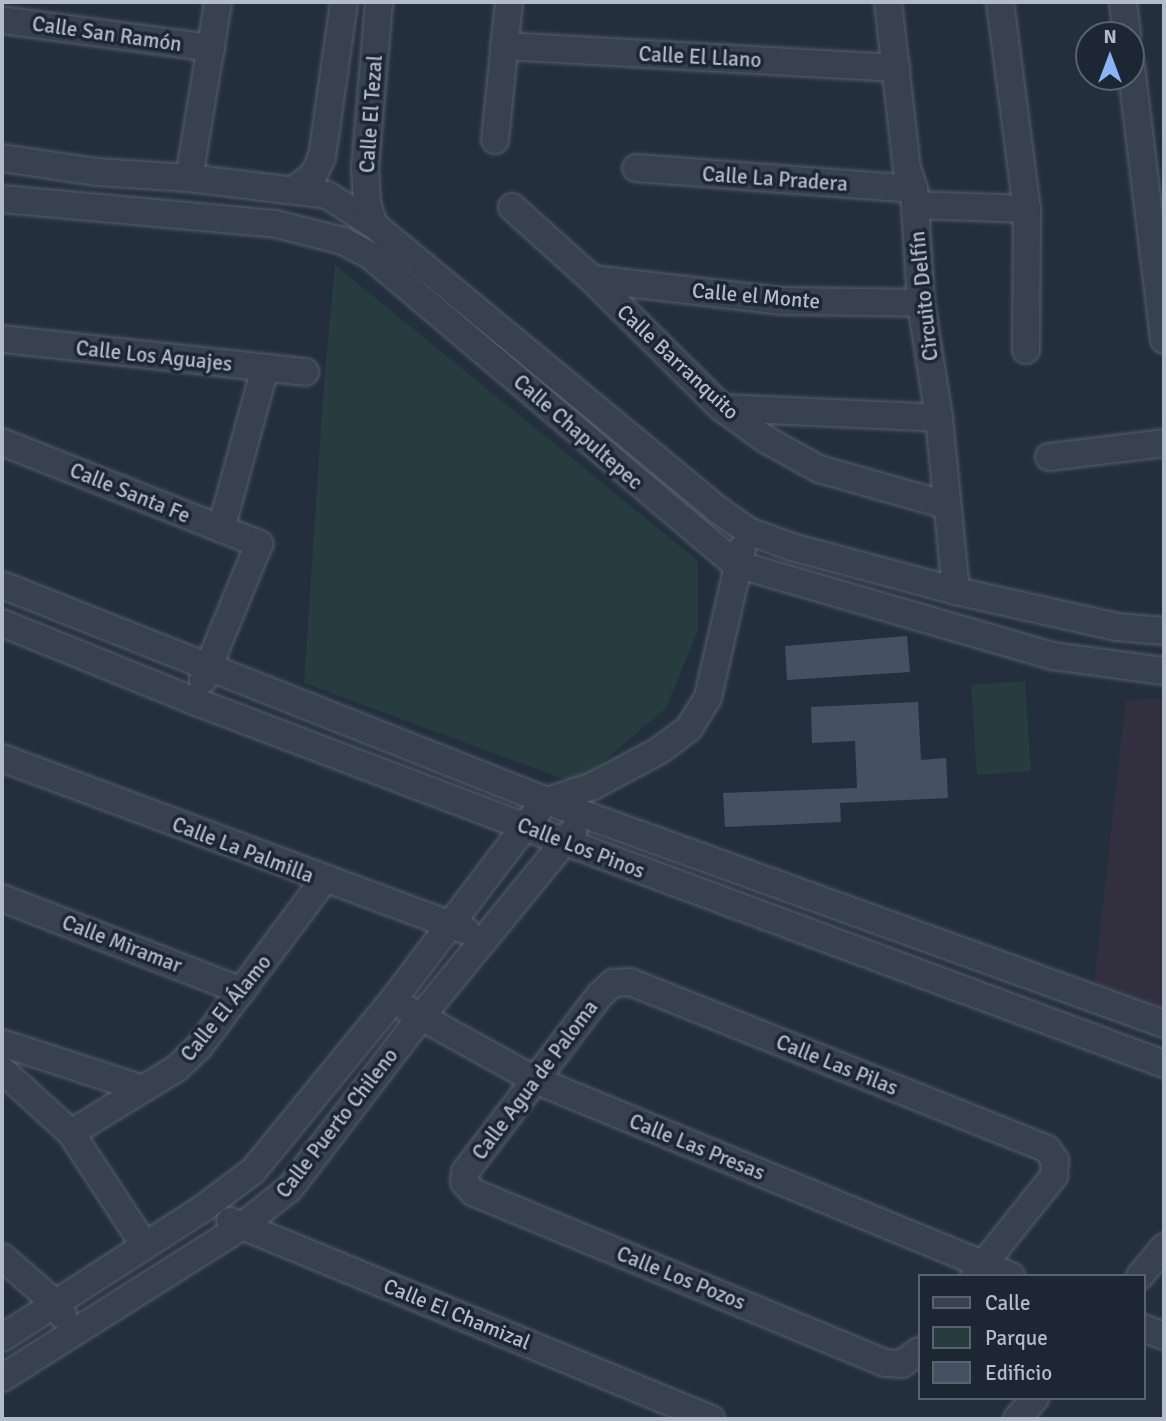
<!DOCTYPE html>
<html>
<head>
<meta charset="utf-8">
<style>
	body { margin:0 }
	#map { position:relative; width:1166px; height:1421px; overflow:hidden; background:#242f3e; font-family:Signika,sans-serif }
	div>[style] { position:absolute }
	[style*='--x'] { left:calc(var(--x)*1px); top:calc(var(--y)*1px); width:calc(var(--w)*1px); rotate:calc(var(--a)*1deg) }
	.medical>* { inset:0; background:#32303f }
	.green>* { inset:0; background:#263c3f }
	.building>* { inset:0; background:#455162 }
	.roads { filter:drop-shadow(0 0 2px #565f6c) drop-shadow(0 0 2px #565f6c) }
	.minor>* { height:26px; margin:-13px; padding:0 13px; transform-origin:13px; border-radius:13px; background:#38414e }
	span { translate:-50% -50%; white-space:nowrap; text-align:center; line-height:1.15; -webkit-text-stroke:7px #1d2633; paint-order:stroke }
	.street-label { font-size:21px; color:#b4bcc9 }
	.frame { position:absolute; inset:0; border:4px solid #b4bcc9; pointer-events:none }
	.legend { position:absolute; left:918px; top:1274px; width:228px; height:126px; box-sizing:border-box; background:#1d2633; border:2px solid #59626f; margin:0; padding:9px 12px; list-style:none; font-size:21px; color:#b4bcc9 }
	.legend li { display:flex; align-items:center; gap:14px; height:35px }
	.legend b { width:35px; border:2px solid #59626f }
	.north { position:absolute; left:1075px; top:21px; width:70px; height:70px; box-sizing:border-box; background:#1d2633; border:2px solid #59626f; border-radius:50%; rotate:0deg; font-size:19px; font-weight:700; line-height:28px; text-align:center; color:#b4bcc9 }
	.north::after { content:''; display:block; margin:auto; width:24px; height:32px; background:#8ab4f8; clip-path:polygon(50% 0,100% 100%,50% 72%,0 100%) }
</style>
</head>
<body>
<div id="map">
	<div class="medical">
		<div style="clip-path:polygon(1164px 699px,1164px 1007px,1094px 982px,1126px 700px)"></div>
	</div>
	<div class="green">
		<div style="clip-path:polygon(335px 265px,698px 561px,698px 630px,666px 708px,577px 784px,304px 683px,324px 383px)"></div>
		<div style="clip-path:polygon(1025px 681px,1031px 771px,977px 775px,971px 685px)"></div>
	</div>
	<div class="building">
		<div style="clip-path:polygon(907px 636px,910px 672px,787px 680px,785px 646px)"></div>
		<div style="clip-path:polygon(918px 702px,921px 760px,946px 758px,948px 798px,840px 803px,841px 822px,725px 827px,723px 793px,857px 788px,855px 741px,812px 743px,811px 707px)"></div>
	</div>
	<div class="roads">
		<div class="minor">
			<div style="--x:888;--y:2;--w:167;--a:83.5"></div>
			<div style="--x:907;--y:168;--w:22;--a:72"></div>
			<div style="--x:914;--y:189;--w:114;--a:86.5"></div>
			<div style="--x:921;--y:303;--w:116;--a:81.1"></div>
			<div style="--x:939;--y:418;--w:174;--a:84.4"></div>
			<div style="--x:1000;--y:2;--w:209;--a:82.6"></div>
			<div style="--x:1027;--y:209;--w:141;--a:90.4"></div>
			<div style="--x:1123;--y:2;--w:33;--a:83"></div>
			<div style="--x:2;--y:20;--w:211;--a:7.6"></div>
			<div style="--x:504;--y:46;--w:393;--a:3.2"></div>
			<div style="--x:1131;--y:66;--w:276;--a:83.1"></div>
			<div style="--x:495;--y:140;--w:139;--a:-84.2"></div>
			<div style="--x:2;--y:158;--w:96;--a:8.4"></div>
			<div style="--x:97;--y:172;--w:92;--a:3.7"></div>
			<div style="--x:189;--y:178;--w:139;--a:7"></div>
			<div style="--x:327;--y:195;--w:56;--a:32.6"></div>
			<div style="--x:374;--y:225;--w:445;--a:39.6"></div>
			<div style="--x:717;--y:509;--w:38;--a:35"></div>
			<div style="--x:748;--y:531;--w:47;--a:20"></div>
			<div style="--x:792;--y:547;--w:170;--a:15"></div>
			<div style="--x:956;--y:591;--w:165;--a:12.6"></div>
			<div style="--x:1117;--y:627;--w:47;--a:4.9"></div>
			<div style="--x:636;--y:168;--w:279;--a:4.3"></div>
			<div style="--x:189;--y:178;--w:178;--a:-80.6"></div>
			<div style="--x:295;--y:189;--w:24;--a:-38"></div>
			<div style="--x:314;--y:174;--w:19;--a:-65"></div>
			<div style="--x:322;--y:157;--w:157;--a:-81.9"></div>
			<div style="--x:2;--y:199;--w:275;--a:5.2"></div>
			<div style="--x:276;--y:224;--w:69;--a:14.2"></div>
			<div style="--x:343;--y:241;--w:32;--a:28"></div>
			<div style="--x:371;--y:256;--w:478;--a:40.2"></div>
			<div style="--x:736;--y:564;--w:330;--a:16.2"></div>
			<div style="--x:1053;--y:656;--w:112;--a:7.7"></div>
			<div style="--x:915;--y:205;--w:112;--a:2"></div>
			<div style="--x:512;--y:207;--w:108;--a:42"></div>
			<div style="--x:592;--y:279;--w:183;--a:44.8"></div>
			<div style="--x:722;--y:408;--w:53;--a:35.8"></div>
			<div style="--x:765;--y:439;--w:62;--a:29.1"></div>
			<div style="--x:819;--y:469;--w:132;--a:15.8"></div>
			<div style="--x:374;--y:225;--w:23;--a:-108"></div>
			<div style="--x:367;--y:203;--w:34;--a:-93"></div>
			<div style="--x:365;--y:169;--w:168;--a:-85.2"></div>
			<div style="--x:592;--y:279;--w:192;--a:6.6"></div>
			<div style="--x:783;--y:301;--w:138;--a:0.8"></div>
			<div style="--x:2;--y:339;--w:305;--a:6.2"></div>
			<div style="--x:722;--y:408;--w:217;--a:2.6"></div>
			<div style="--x:2;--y:442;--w:277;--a:21.6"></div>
			<div style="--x:259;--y:544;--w:147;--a:112.4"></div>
			<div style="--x:1049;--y:457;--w:116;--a:-6.9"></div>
			<div style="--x:221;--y:529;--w:167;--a:-74.7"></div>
			<div style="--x:2;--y:585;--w:586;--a:21.62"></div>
			<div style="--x:547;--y:801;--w:656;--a:19.87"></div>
			<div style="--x:2;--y:623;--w:207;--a:22.1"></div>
			<div style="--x:194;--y:701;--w:395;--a:20.8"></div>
			<div style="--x:563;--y:841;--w:641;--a:20.36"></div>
			<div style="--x:2;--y:758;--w:495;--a:20.4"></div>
			<div style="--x:2;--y:898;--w:257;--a:21.2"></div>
			<div style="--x:407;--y:1009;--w:146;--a:29"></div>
			<div style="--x:535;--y:1080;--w:515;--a:22.38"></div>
			<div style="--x:2;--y:1043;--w:148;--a:18.1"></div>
			<div style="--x:2;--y:1070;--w:93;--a:42.4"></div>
			<div style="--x:71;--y:1133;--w:135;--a:56.8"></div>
			<div style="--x:71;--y:1133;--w:124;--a:-31.5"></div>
			<div style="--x:177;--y:1068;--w:30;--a:-44"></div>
			<div style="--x:199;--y:1047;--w:209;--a:-53.2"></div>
			<div style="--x:230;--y:1221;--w:520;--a:22.37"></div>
			<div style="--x:2;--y:1257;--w:70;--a:41"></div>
			<div style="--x:55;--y:1303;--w:15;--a:58"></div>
			<div style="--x:1140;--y:1276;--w:38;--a:-50"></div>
			<div style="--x:1143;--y:1328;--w:22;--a:21"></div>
			<div style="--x:2;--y:1338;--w:238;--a:-32.8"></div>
			<div style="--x:202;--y:1209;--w:64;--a:-36.7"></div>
			<div style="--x:253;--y:1171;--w:221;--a:-50.7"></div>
			<div style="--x:393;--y:1000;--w:218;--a:-52.8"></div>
			<div style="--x:525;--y:826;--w:33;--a:-49"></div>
			<div style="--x:547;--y:801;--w:48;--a:-18.1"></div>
			<div style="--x:593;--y:786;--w:76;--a:-28.2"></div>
			<div style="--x:660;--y:750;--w:36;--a:-37"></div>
			<div style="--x:689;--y:728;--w:36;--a:-58"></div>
			<div style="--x:708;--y:697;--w:152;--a:-77.1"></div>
			<div style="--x:919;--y:1351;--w:21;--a:143"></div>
			<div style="--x:902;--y:1364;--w:17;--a:-177"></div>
			<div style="--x:885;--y:1363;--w:446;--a:-157.5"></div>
			<div style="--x:473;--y:1192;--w:13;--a:-132"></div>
			<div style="--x:464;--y:1182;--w:10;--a:-84"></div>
			<div style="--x:465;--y:1172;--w:223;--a:-52.7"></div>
			<div style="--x:600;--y:995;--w:18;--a:-43"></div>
			<div style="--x:613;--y:983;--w:17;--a:-3"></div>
			<div style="--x:630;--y:982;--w:449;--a:21.8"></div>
			<div style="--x:1047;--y:1149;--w:14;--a:54"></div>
			<div style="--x:1055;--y:1160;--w:16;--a:94"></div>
			<div style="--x:1054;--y:1176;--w:128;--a:128.7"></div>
			<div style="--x:2;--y:1378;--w:284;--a:-32.3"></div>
			<div style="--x:242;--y:1226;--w:61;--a:-38.4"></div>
			<div style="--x:290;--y:1188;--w:214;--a:-52.6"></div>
			<div style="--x:420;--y:1018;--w:242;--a:-50.7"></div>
			<div style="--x:1017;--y:1419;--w:28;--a:-49"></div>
		</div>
	</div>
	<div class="street-label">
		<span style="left:107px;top:34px;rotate:8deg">Calle San Ramón</span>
		<span style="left:700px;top:57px;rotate:3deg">Calle El Llano</span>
		<span style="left:371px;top:114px;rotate:-86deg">Calle El Tezal</span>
		<span style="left:775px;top:179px;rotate:4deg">Calle La Pradera</span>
		<span style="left:756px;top:296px;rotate:5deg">Calle el Monte</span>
		<span style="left:924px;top:296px;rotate:-96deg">Circuito Delfín</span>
		<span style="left:154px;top:356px;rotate:6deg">Calle Los Aguajes</span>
		<span style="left:678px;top:362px;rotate:43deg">Calle Barranquito</span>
		<span style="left:578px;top:432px;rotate:41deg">Calle Chapultepec</span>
		<span style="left:130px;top:493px;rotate:22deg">Calle Santa Fe</span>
		<span style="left:581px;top:848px;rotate:21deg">Calle Los Pinos</span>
		<span style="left:243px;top:850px;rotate:21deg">Calle La Palmilla</span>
		<span style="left:122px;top:944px;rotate:21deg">Calle Miramar</span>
		<span style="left:226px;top:1008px;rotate:-51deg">Calle El Álamo</span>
		<span style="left:837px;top:1065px;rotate:22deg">Calle Las Pilas</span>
		<span style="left:535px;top:1080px;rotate:-53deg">Calle Agua de Paloma</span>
		<span style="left:337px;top:1123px;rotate:-52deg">Calle Puerto Chileno</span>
		<span style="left:697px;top:1147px;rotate:22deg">Calle Las Presas</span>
		<span style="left:681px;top:1278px;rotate:22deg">Calle Los Pozos</span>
		<span style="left:457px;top:1314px;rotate:22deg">Calle El Chamizal</span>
	</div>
	<div class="frame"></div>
	<ul class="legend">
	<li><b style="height:9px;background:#38414e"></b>Calle</li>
	<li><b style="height:19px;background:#263c3f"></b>Parque</li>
	<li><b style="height:19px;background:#455162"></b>Edificio</li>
	</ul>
	<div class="north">N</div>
</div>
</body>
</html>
